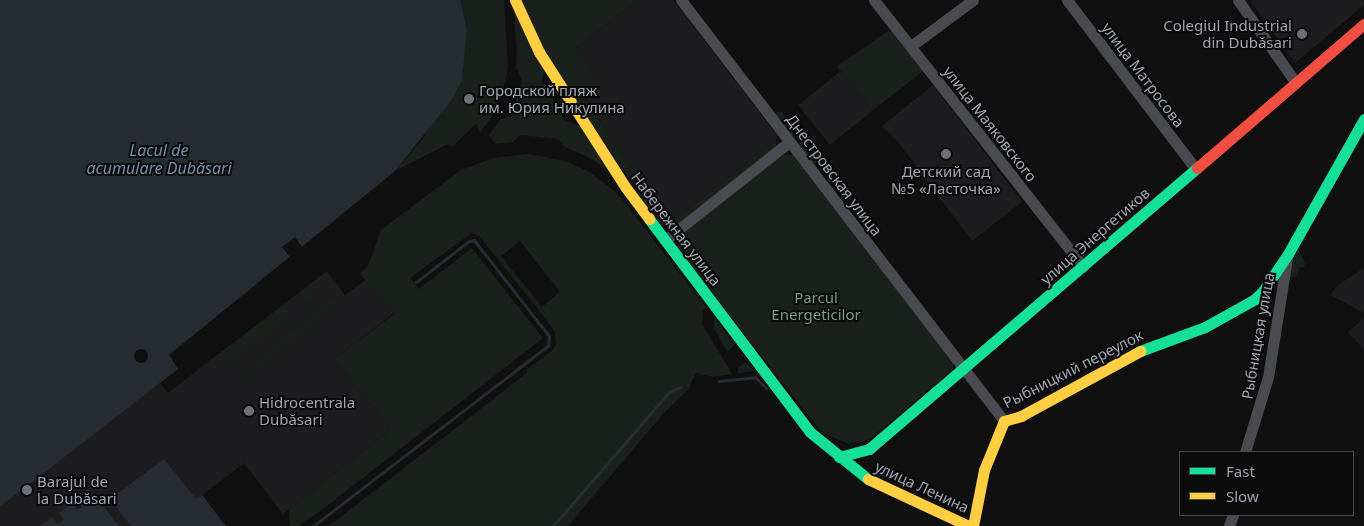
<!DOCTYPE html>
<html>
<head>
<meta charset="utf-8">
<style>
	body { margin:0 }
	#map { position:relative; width:1364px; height:526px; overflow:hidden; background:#101010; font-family:"Noto Sans",sans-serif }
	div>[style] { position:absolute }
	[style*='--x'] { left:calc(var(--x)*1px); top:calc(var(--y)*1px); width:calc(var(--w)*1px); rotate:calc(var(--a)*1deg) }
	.built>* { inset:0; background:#1d1d1f }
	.green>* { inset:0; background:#1a201b }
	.water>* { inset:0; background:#272b32 }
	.pier>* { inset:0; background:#101010 }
	.round { border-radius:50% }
	.stream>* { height:3px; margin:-1.5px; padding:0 1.5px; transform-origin:1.5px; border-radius:1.5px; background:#272b32 }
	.street>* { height:11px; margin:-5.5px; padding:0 5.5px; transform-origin:5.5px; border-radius:5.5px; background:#4a4b50 }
	.fast>* { height:11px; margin:-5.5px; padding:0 5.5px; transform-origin:5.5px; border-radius:5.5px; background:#16e098 }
	.slow>* { height:11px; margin:-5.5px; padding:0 5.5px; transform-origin:5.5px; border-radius:5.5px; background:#ffcf43 }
	.jam>* { height:11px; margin:-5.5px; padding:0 5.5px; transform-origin:5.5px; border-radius:5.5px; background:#f24e42 }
	.dots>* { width:14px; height:14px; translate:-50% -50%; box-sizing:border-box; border:2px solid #0b0b0c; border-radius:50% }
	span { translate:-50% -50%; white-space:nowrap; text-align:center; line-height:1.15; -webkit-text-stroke:4px #0b0b0c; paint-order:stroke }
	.poi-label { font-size:15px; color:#a1a4b1 }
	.right { translate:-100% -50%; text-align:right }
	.left { translate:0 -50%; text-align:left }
	.street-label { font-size:15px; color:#a1a4b1 }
	.park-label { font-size:15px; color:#799b7f }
	.water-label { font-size:16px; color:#7a8eab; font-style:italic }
	.legend { position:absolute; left:1179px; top:451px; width:175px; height:65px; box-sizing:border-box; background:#0b0b0c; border:1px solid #47484e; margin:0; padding:6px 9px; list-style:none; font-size:15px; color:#a1a4b1 }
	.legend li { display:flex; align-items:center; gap:10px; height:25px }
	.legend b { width:25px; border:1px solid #47484e }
</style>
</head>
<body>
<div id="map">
	<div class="built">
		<div style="clip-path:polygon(638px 0,673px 0,777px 135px,776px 140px,676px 218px,659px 211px,584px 96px,576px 48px)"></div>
		<div style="clip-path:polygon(1250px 0,1364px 0,1364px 5px,1295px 63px)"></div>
		<div style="clip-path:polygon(841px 71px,872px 111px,830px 145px,798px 105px)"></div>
		<div style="clip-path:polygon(933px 85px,1022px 202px,972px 241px,899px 143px,882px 126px)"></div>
		<div style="clip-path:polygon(1364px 268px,1364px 313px,1330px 295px,1338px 285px)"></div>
		<div style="clip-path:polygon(327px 271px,345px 295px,366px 280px,394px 313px,334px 359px,390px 430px,289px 509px,283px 514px,244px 463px,197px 499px,110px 499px,131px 526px,119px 526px,90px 489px,77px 498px,81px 506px,77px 509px,59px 513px,63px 520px,58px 524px,52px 517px,41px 526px,0 526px,0 507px,97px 431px,160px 383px,168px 393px)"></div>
		<div style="clip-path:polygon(1364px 318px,1364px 350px,1348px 332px)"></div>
	</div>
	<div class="green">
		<div style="clip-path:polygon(460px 0,504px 0,508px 68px,501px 98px,490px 120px,480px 132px,476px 124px,452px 147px,448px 144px,395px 171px,425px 136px,467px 29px)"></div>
		<div style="clip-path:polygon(520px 0,638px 0,576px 48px,601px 84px,584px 96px,659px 211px,676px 218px,776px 140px,777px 146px,677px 225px,669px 227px,660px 225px,545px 55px)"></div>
		<div style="clip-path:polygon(514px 11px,544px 70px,542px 81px,565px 121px,580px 126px,610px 171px,590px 158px,563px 146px,559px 139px,521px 135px,513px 142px,495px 144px,489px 135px,501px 119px,511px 116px,522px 80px,516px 68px,517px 54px)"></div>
		<div style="clip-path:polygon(890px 30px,923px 71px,872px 111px,837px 66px)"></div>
		<div style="clip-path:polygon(777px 112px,782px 112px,796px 130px,795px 134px,791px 135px,776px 116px)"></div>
		<div style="clip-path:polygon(800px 141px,805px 141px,819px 159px,817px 163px,812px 163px,798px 146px)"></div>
		<div style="clip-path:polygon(evenodd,529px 154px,565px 161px,588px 171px,618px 194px,706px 307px,703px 310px,702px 324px,732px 374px,713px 377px,696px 373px,688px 390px,664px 413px,568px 526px,329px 526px,528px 372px,526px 370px,552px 351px,556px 344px,555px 332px,538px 309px,480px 237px,472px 233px,410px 278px,419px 289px,472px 248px,543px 338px,323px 509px,299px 526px,290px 526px,289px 509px,390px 430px,334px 359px,394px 314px,360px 274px,368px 266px,381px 230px,461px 170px,493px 158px,529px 154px,520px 241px,560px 292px,542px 307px,501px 256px,520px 241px)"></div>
		<div style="clip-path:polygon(782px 155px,793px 155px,954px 361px,953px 369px,874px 436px,864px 441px,847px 443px,822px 433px,678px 250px,681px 234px)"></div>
		<div style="clip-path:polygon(1298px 249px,1305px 263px,1304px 267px,1299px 268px,1297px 276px,1287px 279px)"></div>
		<div style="clip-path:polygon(308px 286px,315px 296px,307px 302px,300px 294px,285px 306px,292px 314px,231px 368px,220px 355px,196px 371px)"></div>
		<div style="clip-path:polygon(331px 297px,337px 304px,293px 342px,244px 378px,239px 376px)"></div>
		<div style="clip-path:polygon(714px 318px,735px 345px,727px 352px,714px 328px)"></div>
		<div style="clip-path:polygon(746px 362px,755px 371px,738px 373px,738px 367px)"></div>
	</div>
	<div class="water">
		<div style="clip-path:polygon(0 0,460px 0,467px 29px,462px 80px,451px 101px,395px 171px,169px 355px,178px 369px,0 507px)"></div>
		<div style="clip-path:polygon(164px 459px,196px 499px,202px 495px,226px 526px,131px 526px,110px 499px)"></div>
		<div style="clip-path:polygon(90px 489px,119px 526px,41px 526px,52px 517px,58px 524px,63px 520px,59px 513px,72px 503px,77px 509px,81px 507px,77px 498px)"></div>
	</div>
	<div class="pier">
		<div style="clip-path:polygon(295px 237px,302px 247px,296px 256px,294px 254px,290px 257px,282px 247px)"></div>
		<div class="round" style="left:134px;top:349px;width:14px;height:14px"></div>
	</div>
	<div class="stream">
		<div style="--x:719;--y:381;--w:36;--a:-6"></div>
		<div style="--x:755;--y:377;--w:16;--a:45"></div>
		<div style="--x:313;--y:526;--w:296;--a:-37.5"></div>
		<div style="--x:548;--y:346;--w:10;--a:-84"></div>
		<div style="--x:549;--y:336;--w:122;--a:-128"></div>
		<div style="--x:474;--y:240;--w:5;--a:169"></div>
		<div style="--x:469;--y:241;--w:67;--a:142.3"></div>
		<div style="--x:553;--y:526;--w:177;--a:-49.1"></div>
		<div style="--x:669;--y:392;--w:13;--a:-23"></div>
	</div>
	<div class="street">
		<div style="--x:681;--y:0;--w:531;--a:52.5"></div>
		<div style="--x:874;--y:0;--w:339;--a:51.9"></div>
		<div style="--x:1067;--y:0;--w:211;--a:52.7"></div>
		<div style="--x:1238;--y:0;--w:101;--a:55.1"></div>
		<div style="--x:911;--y:46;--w:77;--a:-36.6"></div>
		<div style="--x:665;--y:240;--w:158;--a:-38.3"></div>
		<div style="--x:1245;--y:452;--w:78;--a:-73"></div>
		<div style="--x:1268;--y:377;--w:120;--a:-80.9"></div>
		<div style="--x:1229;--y:526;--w:12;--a:-70"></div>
	</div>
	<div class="fast">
		<div style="--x:649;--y:219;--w:267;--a:52.9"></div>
		<div style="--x:810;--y:432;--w:75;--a:39"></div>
		<div style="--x:1140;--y:351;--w:69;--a:-20.3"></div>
		<div style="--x:1205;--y:327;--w:57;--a:-29.2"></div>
		<div style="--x:1255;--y:299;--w:11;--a:-45"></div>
		<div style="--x:1263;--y:291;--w:45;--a:-56"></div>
		<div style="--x:1288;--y:254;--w:155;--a:-60.6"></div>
		<div style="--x:839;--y:457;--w:31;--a:-15"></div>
		<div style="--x:869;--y:449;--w:432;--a:-40.6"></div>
	</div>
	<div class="slow">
		<div style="--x:515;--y:0;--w:57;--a:65.2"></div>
		<div style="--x:539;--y:52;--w:161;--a:57.4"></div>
		<div style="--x:626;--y:188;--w:39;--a:53"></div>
		<div style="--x:868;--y:479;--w:111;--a:25"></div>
		<div style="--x:973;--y:526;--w:57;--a:-78.9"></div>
		<div style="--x:984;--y:470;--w:53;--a:-67.8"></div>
		<div style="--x:1004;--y:421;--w:18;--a:-16"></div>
		<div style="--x:1021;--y:416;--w:136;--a:-28.6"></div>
	</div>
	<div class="jam">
		<div style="--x:1197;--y:168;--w:221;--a:-40.8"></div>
	</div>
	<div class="dots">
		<div style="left:1302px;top:34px;background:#6e7079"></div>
		<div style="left:469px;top:99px;background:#6e7079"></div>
		<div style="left:946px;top:154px;background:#6e7079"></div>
		<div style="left:249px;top:411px;background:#6e7079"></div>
		<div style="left:27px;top:490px;background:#6e7079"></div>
	</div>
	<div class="poi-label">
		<span class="right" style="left:1292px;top:34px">Colegiul Industrial<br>din Dubăsari</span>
		<span class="left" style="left:479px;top:99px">Городской пляж<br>им. Юрия Никулина</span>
		<span style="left:946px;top:180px">Детский сад<br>№5 «Ласточка»</span>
		<span class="left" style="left:259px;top:411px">Hidrocentrala<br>Dubăsari</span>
		<span class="left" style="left:37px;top:490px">Barajul de<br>la Dubăsari</span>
	</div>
	<div class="street-label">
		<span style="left:1143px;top:75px;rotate:53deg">улица Матросова</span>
		<span style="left:990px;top:124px;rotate:52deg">улица Маяковского</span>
		<span style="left:834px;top:175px;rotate:53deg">Днестровская улица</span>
		<span style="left:676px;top:229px;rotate:53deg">Набережная улица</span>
		<span style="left:1095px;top:236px;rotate:-41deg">улица Энергетиков</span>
		<span style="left:1258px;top:336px;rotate:-80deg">Рыбницкая улица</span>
		<span style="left:1073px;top:369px;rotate:-27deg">Рыбницкий переулок</span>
		<span style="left:922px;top:487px;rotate:25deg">улица Ленина</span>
	</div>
	<div class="park-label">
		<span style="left:816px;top:306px">Parcul<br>Energeticilor</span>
	</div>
	<div class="water-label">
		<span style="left:159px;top:159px">Lacul de<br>acumulare Dubăsari</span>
	</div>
	<ul class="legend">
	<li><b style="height:6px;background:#16e098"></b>Fast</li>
	<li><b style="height:6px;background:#ffcf43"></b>Slow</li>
	</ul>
</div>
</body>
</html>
